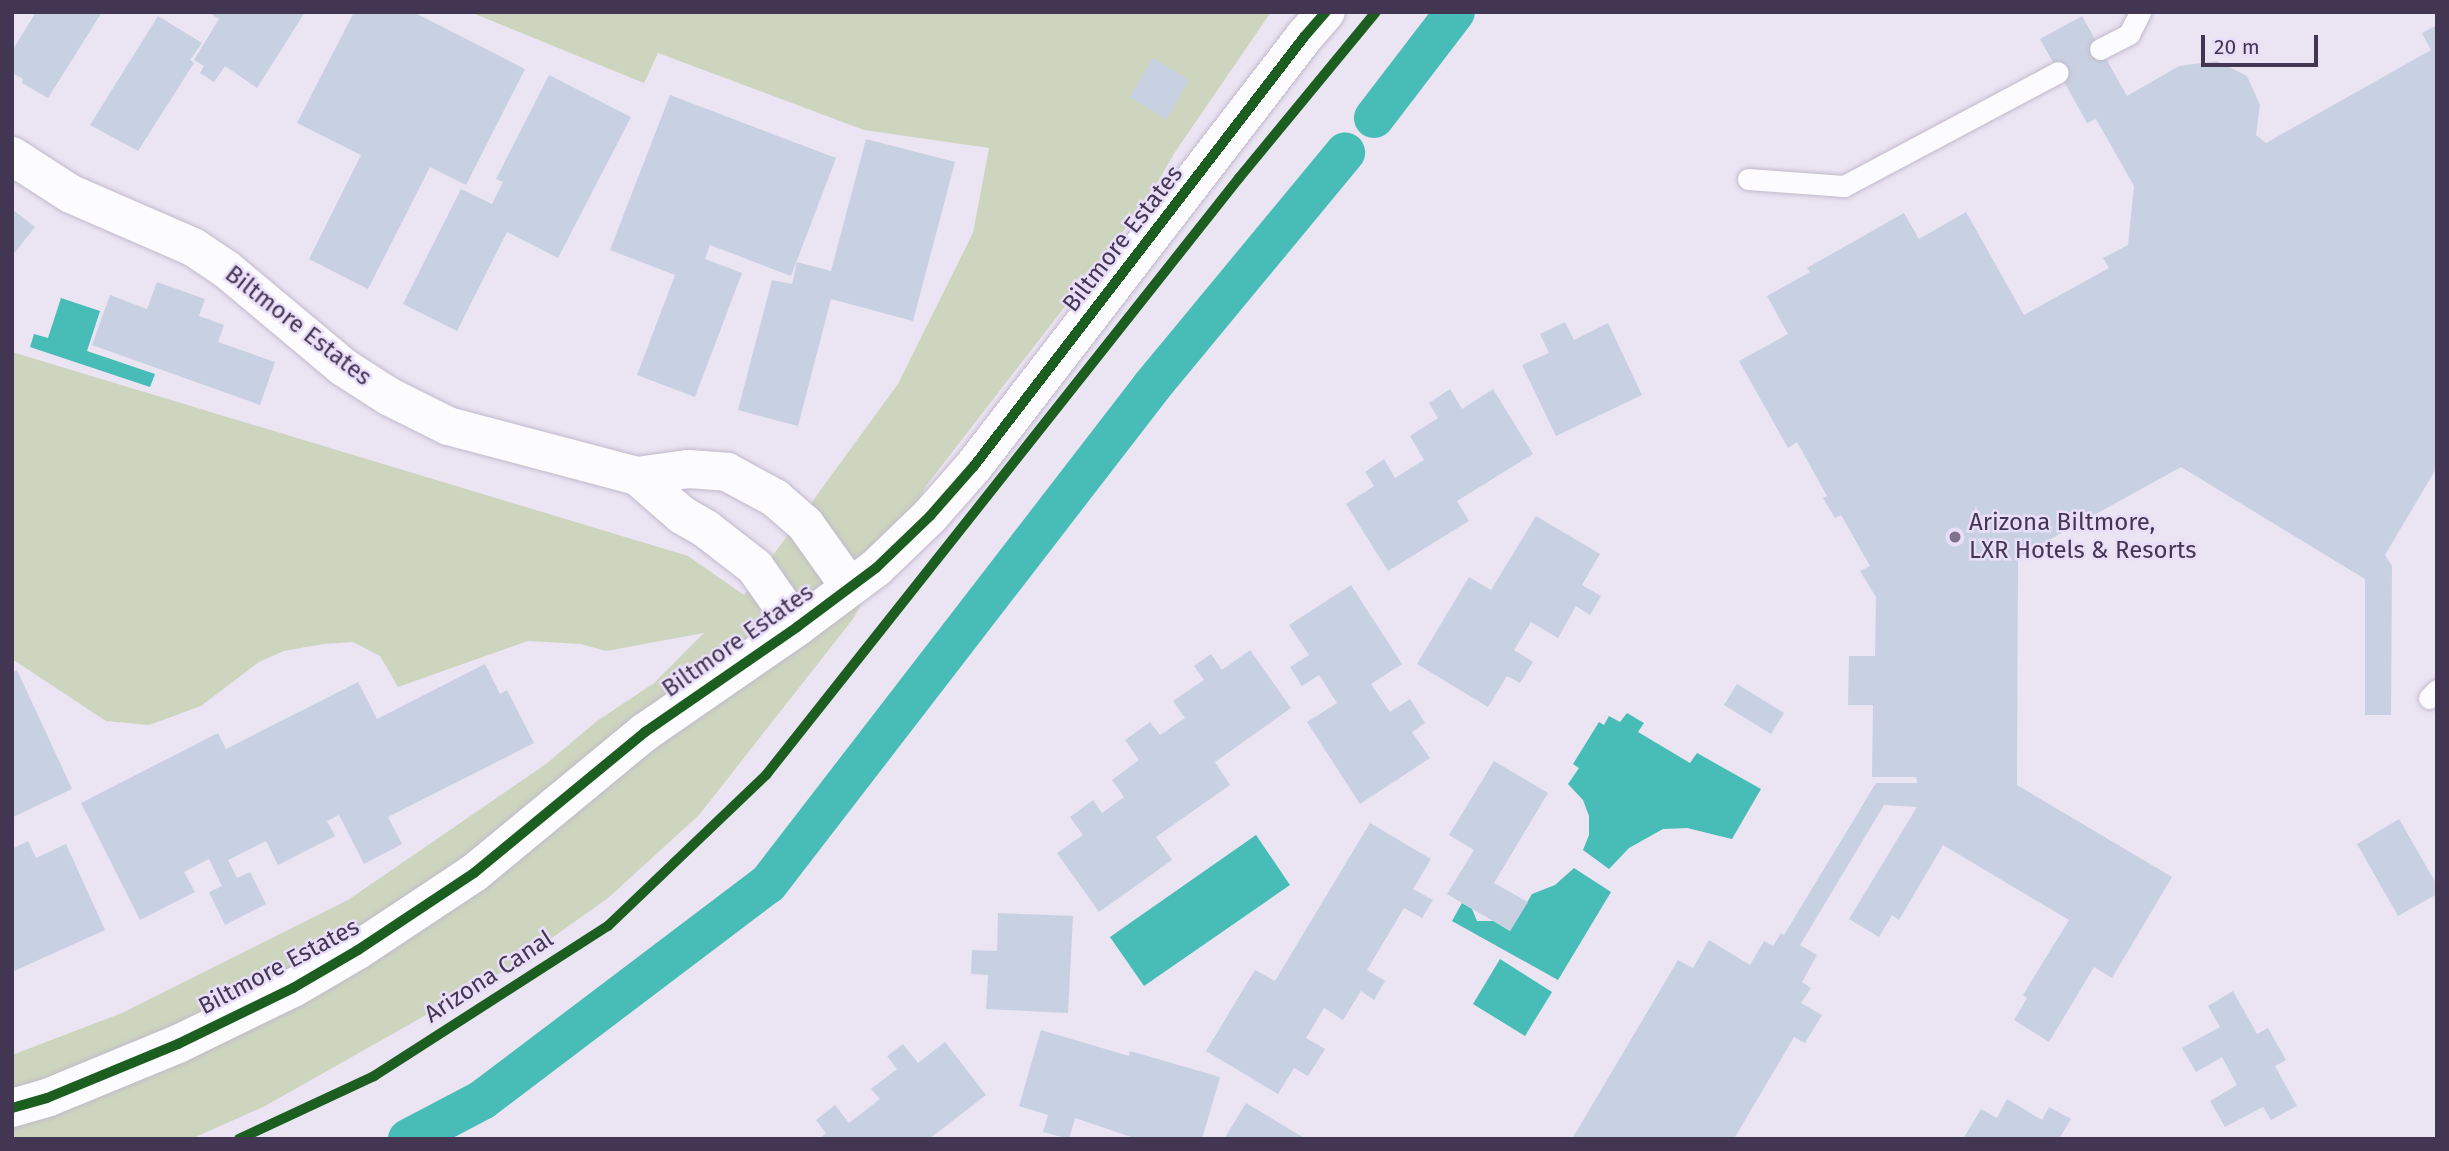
<!DOCTYPE html>
<html>
<head>
<meta charset="utf-8">
<style>
	body { margin:0 }
	#map { position:relative; width:2449px; height:1151px; overflow:hidden; background:#eae4f3; font-family:"Fira Sans",sans-serif }
	div>[style] { position:absolute }
	[style*='--x'] { left:calc(var(--x)*1px); top:calc(var(--y)*1px); width:calc(var(--w)*1px); rotate:calc(var(--a)*1deg) }
	.green>* { inset:0; background:#cdd5be }
	.water>* { inset:0; background:#48bcb7 }
	.canal>* { height:40px; margin:-20px; padding:0 20px; transform-origin:20px; border-radius:20px; background:#48bcb7 }
	.building>* { inset:0; background:#c8d1e2 }
	.roads { filter:drop-shadow(0 0 2px #c1b9cc) drop-shadow(0 0 2px #c1b9cc) }
	.lane>* { height:21px; margin:-10.5px; padding:0 10.5px; transform-origin:10.5px; border-radius:10.5px; background:#fcfbfd }
	.street>* { height:38px; margin:-19px; padding:0 19px; transform-origin:19px; border-radius:19px; background:#fcfbfd }
	.cycleway>* { height:10px; margin:-5px; padding:0 5px; transform-origin:5px; border-radius:5px; background:#1b5e20 }
	.dots>* { width:19px; height:19px; translate:-50% -50%; box-sizing:border-box; border:4px solid #e9def9; border-radius:50% }
	span { translate:-50% -50%; white-space:nowrap; text-align:center; line-height:1.15; -webkit-text-stroke:5px #e9def9; paint-order:stroke }
	.street-label { font-size:24px; color:#433652 }
	.poi-label { font-size:24px; color:#433652 }
	.left { translate:0 -50%; text-align:left }
	.frame { position:absolute; inset:0; border:14px solid #433652; pointer-events:none }
	.scale { position:absolute; left:2201px; top:35px; width:117px; height:32px; box-sizing:border-box; border:4px solid #433652; border-top:0; padding-left:9px; font-size:21px; line-height:24px; white-space:nowrap; color:#433652; -webkit-text-stroke:5px #e9def9; paint-order:stroke }
</style>
</head>
<body>
<div id="map">
	<div class="green">
		<div style="clip-path:polygon(470px 12px,1271px 12px,1175px 152px,1148px 199px,926px 486px,853px 619px,699px 815px,608px 898px,511px 967px,265px 1106px,191px 1139px,12px 1139px,12px 1055px,122px 1013px,348px 900px,546px 764px,597px 721px,654px 683px,704px 633px,606px 651px,581px 644px,528px 641px,398px 687px,380px 656px,353px 642px,323px 644px,284px 651px,259px 662px,201px 706px,149px 725px,106px 721px,12px 659px,12px 352px,688px 556px,744px 595px,898px 384px,973px 233px,989px 148px,864px 130px,658px 53px,644px 83px)"></div>
	</div>
	<div class="water">
		<div style="clip-path:polygon(61px 298px,100px 311px,87px 351px,155px 374px,150px 387px,30px 347px,34px 334px,48px 338px)"></div>
		<div style="clip-path:polygon(1627px 713px,1644px 723px,1638px 732px,1690px 763px,1697px 753px,1761px 789px,1732px 839px,1687px 828px,1663px 829px,1629px 848px,1609px 869px,1583px 850px,1589px 835px,1589px 816px,1583px 800px,1568px 784px,1579px 768px,1573px 764px,1599px 722px,1604px 725px,1609px 716px,1620px 722px)"></div>
		<div style="clip-path:polygon(1256px 835px,1290px 885px,1144px 986px,1110px 937px)"></div>
		<div style="clip-path:polygon(1574px 868px,1611px 892px,1558px 980px,1452px 921px,1462px 903px,1472px 909px,1477px 921px,1494px 921px,1510px 931px,1532px 894px,1555px 885px)"></div>
		<div style="clip-path:polygon(1500px 959px,1552px 992px,1525px 1036px,1473px 1004px)"></div>
	</div>
	<div class="canal">
		<div style="--x:1374;--y:118;--w:133;--a:-52.6"></div>
		<div style="--x:408;--y:1139;--w:84;--a:-27.8"></div>
		<div style="--x:482;--y:1100;--w:358;--a:-37.1"></div>
		<div style="--x:768;--y:884;--w:629;--a:-52.36"></div>
		<div style="--x:1152;--y:386;--w:303;--a:-50.4"></div>
	</div>
	<div class="building">
		<div style="clip-path:polygon(36px 12px,102px 12px,48px 98px,22px 83px,23px 79px,12px 73px,12px 51px)"></div>
		<div style="clip-path:polygon(208px 12px,305px 12px,257px 88px,225px 66px,214px 82px,200px 73px,204px 66px,194px 60px,219px 19px)"></div>
		<div style="clip-path:polygon(354px 12px,413px 12px,525px 69px,466px 185px,430px 167px,368px 289px,309px 259px,361px 155px,297px 123px)"></div>
		<div style="clip-path:polygon(158px 16px,202px 43px,190px 60px,194px 63px,138px 151px,90px 125px)"></div>
		<div style="clip-path:polygon(2082px 16px,2127px 96px,2179px 66px,2217px 61px,2247px 76px,2260px 105px,2256px 135px,2266px 143px,2431px 50px,2422px 33px,2437px 25px,2437px 467px,2385px 555px,2392px 566px,2391px 715px,2365px 715px,2365px 579px,2181px 467px,2018px 557px,2017px 785px,2172px 877px,2112px 978px,2094px 967px,2049px 1042px,2014px 1020px,2027px 998px,2023px 995px,2069px 920px,1943px 845px,1899px 920px,1892px 915px,1879px 937px,1849px 919px,1917px 807px,1884px 805px,1800px 945px,1817px 955px,1802px 982px,1811px 988px,1801px 1003px,1822px 1015px,1805px 1043px,1794px 1037px,1734px 1139px,1572px 1139px,1678px 960px,1693px 968px,1709px 940px,1750px 965px,1764px 941px,1773px 946px,1781px 933px,1784px 935px,1876px 783px,1917px 783px,1916px 777px,1872px 777px,1873px 705px,1848px 705px,1849px 656px,1875px 656px,1876px 597px,1860px 571px,1870px 566px,1841px 515px,1835px 518px,1823px 498px,1827px 496px,1797px 442px,1788px 448px,1739px 361px,1788px 334px,1767px 296px,1810px 272px,1807px 268px,1904px 213px,1919px 239px,1966px 212px,2024px 315px,2109px 268px,2103px 258px,2128px 245px,2134px 186px,2096px 119px,2087px 123px,2040px 39px)"></div>
		<div style="clip-path:polygon(1153px 58px,1189px 80px,1166px 119px,1130px 97px)"></div>
		<div style="clip-path:polygon(549px 75px,631px 117px,558px 258px,507px 232px,457px 331px,403px 304px,461px 189px,492px 204px,503px 182px,496px 179px)"></div>
		<div style="clip-path:polygon(670px 95px,836px 158px,791px 276px,710px 245px,705px 259px,742px 273px,695px 397px,637px 375px,675px 275px,610px 250px)"></div>
		<div style="clip-path:polygon(866px 139px,955px 162px,913px 321px,831px 299px,798px 426px,738px 410px,772px 280px,792px 284px,797px 262px,831px 271px)"></div>
		<div style="clip-path:polygon(12px 209px,35px 227px,12px 256px)"></div>
		<div style="clip-path:polygon(157px 282px,205px 299px,199px 316px,224px 325px,218px 342px,275px 362px,260px 405px,92px 345px,110px 295px,147px 309px)"></div>
		<div style="clip-path:polygon(1565px 322px,1574px 340px,1608px 323px,1642px 395px,1556px 436px,1522px 365px,1549px 353px,1540px 334px)"></div>
		<div style="clip-path:polygon(1450px 389px,1462px 409px,1493px 389px,1533px 454px,1457px 501px,1469px 521px,1388px 571px,1346px 504px,1374px 486px,1365px 472px,1384px 459px,1395px 478px,1424px 460px,1410px 436px,1438px 418px,1429px 403px)"></div>
		<div style="clip-path:polygon(1536px 516px,1600px 554px,1582px 585px,1601px 596px,1590px 615px,1576px 606px,1558px 638px,1531px 622px,1514px 650px,1533px 662px,1520px 683px,1507px 676px,1488px 707px,1417px 664px,1469px 577px,1491px 590px)"></div>
		<div style="clip-path:polygon(1351px 585px,1402px 664px,1371px 684px,1390px 712px,1410px 699px,1425px 723px,1412px 732px,1430px 758px,1360px 804px,1307px 722px,1337px 703px,1319px 675px,1302px 686px,1290px 667px,1309px 655px,1289px 625px)"></div>
		<div style="clip-path:polygon(1250px 650px,1291px 708px,1215px 762px,1230px 785px,1156px 837px,1172px 860px,1099px 912px,1057px 853px,1083px 835px,1070px 817px,1093px 800px,1102px 813px,1124px 797px,1112px 780px,1139px 760px,1125px 740px,1150px 722px,1160px 735px,1185px 718px,1173px 701px,1204px 680px,1194px 666px,1211px 654px,1222px 670px)"></div>
		<div style="clip-path:polygon(485px 664px,500px 694px,507px 690px,534px 743px,388px 817px,402px 844px,364px 864px,339px 815px,327px 821px,335px 836px,278px 865px,266px 841px,228px 860px,237px 878px,250px 872px,266px 904px,225px 925px,209px 892px,222px 886px,209px 859px,184px 872px,195px 892px,140px 920px,81px 803px,218px 733px,226px 749px,358px 682px,377px 719px)"></div>
		<div style="clip-path:polygon(17px 670px,72px 789px,13px 817px,12px 673px)"></div>
		<div style="clip-path:polygon(1737px 684px,1784px 713px,1771px 734px,1724px 705px)"></div>
		<div style="clip-path:polygon(1494px 761px,1548px 793px,1494px 883px,1528px 902px,1510px 931px,1447px 894px,1474px 850px,1449px 835px)"></div>
		<div style="clip-path:polygon(2399px 819px,2437px 885px,2437px 894px,2398px 916px,2357px 844px)"></div>
		<div style="clip-path:polygon(1370px 823px,1431px 859px,1413px 889px,1433px 900px,1422px 918px,1404px 908px,1367px 970px,1385px 981px,1374px 1000px,1361px 991px,1343px 1020px,1324px 1008px,1306px 1038px,1325px 1049px,1308px 1076px,1294px 1068px,1278px 1094px,1206px 1051px,1255px 970px,1275px 981px)"></div>
		<div style="clip-path:polygon(28px 841px,36px 858px,66px 844px,105px 930px,12px 972px,12px 849px)"></div>
		<div style="clip-path:polygon(998px 913px,1073px 916px,1068px 1013px,986px 1009px,988px 975px,971px 974px,972px 950px,997px 951px)"></div>
		<div style="clip-path:polygon(2233px 991px,2257px 1034px,2268px 1028px,2286px 1060px,2275px 1066px,2297px 1106px,2271px 1120px,2263px 1107px,2225px 1127px,2210px 1101px,2237px 1085px,2222px 1057px,2196px 1072px,2182px 1048px,2220px 1027px,2208px 1006px)"></div>
		<div style="clip-path:polygon(1041px 1030px,1129px 1056px,1130px 1051px,1220px 1077px,1202px 1139px,1137px 1139px,1075px 1118px,1069px 1139px,1043px 1132px,1048px 1115px,1019px 1106px)"></div>
		<div style="clip-path:polygon(945px 1042px,986px 1095px,929px 1139px,819px 1139px,826px 1133px,816px 1120px,835px 1105px,849px 1123px,880px 1099px,871px 1089px,897px 1069px,887px 1056px,903px 1044px,918px 1063px)"></div>
		<div style="clip-path:polygon(2007px 1099px,2042px 1120px,2049px 1107px,2071px 1119px,2059px 1139px,1963px 1139px,1981px 1109px,1997px 1118px)"></div>
		<div style="clip-path:polygon(1246px 1103px,1306px 1139px,1224px 1139px)"></div>
	</div>
	<div class="roads">
		<div class="lane">
			<div style="--x:2100;--y:49;--w:33;--a:-27"></div>
			<div style="--x:2129;--y:34;--w:25;--a:-63"></div>
			<div style="--x:1748;--y:179;--w:96;--a:4.2"></div>
			<div style="--x:1844;--y:186;--w:242;--a:-28"></div>
			<div style="--x:2429;--y:698;--w:11;--a:-45"></div>
		</div>
		<div class="street">
			<div style="--x:12;--y:156;--w:70;--a:32.8"></div>
			<div style="--x:71;--y:194;--w:133;--a:23.5"></div>
			<div style="--x:193;--y:247;--w:40;--a:34"></div>
			<div style="--x:226;--y:269;--w:153;--a:39.9"></div>
			<div style="--x:343;--y:367;--w:56;--a:32.6"></div>
			<div style="--x:390;--y:397;--w:65;--a:26.6"></div>
			<div style="--x:448;--y:426;--w:196;--a:14.8"></div>
			<div style="--x:637;--y:476;--w:51;--a:-7.8"></div>
			<div style="--x:688;--y:469;--w:39;--a:4"></div>
			<div style="--x:727;--y:472;--w:55;--a:28.4"></div>
			<div style="--x:775;--y:498;--w:40;--a:41"></div>
			<div style="--x:805;--y:524;--w:77;--a:54.5"></div>
			<div style="--x:637;--y:476;--w:60;--a:40.9"></div>
			<div style="--x:682;--y:515;--w:28;--a:30"></div>
			<div style="--x:706;--y:529;--w:62;--a:37.8"></div>
			<div style="--x:755;--y:567;--w:73;--a:55"></div>
			<div style="--x:12;--y:1108;--w:36;--a:-16"></div>
			<div style="--x:47;--y:1098;--w:142;--a:-22.4"></div>
			<div style="--x:178;--y:1044;--w:128;--a:-26"></div>
			<div style="--x:293;--y:988;--w:75;--a:-30.3"></div>
			<div style="--x:358;--y:950;--w:139;--a:-33.6"></div>
			<div style="--x:474;--y:873;--w:222;--a:-39.5"></div>
			<div style="--x:645;--y:732;--w:185;--a:-34.6"></div>
			<div style="--x:797;--y:627;--w:99;--a:-36.8"></div>
			<div style="--x:876;--y:568;--w:75;--a:-43.9"></div>
			<div style="--x:930;--y:516;--w:67;--a:-48.7"></div>
			<div style="--x:974;--y:466;--w:541;--a:-52.43"></div>
			<div style="--x:1304;--y:37;--w:33;--a:-49"></div>
		</div>
	</div>
	<div class="cycleway">
		<div style="--x:12;--y:1108;--w:36;--a:-16"></div>
		<div style="--x:47;--y:1098;--w:142;--a:-22.4"></div>
		<div style="--x:178;--y:1044;--w:128;--a:-26"></div>
		<div style="--x:293;--y:988;--w:75;--a:-30.3"></div>
		<div style="--x:358;--y:950;--w:139;--a:-33.6"></div>
		<div style="--x:474;--y:873;--w:222;--a:-39.5"></div>
		<div style="--x:645;--y:732;--w:185;--a:-34.6"></div>
		<div style="--x:797;--y:627;--w:99;--a:-36.8"></div>
		<div style="--x:876;--y:568;--w:75;--a:-43.9"></div>
		<div style="--x:930;--y:516;--w:67;--a:-48.7"></div>
		<div style="--x:974;--y:466;--w:541;--a:-52.43"></div>
		<div style="--x:1304;--y:37;--w:33;--a:-49"></div>
		<div style="--x:239;--y:1139;--w:149;--a:-25"></div>
		<div style="--x:374;--y:1076;--w:278;--a:-32.7"></div>
		<div style="--x:608;--y:926;--w:219;--a:-43.7"></div>
		<div style="--x:766;--y:775;--w:762;--a:-51.61"></div>
		<div style="--x:1239;--y:178;--w:215;--a:-50.5"></div>
	</div>
	<div class="dots">
		<div style="left:1955px;top:537px;background:#7d738a"></div>
	</div>
	<div class="street-label">
		<span style="left:1123px;top:239px;rotate:-52deg">Biltmore Estates</span>
		<span style="left:298px;top:326px;rotate:38deg">Biltmore Estates</span>
		<span style="left:738px;top:641px;rotate:-35deg">Biltmore Estates</span>
		<span style="left:279px;top:967px;rotate:-28deg">Biltmore Estates</span>
		<span style="left:489px;top:977px;rotate:-33deg">Arizona Canal</span>
	</div>
	<div class="poi-label">
		<span class="left" style="left:1969px;top:537px">Arizona Biltmore,<br>LXR Hotels &amp; Resorts</span>
	</div>
	<div class="frame"></div>
	<div class="scale">20 m</div>
</div>
</body>
</html>
